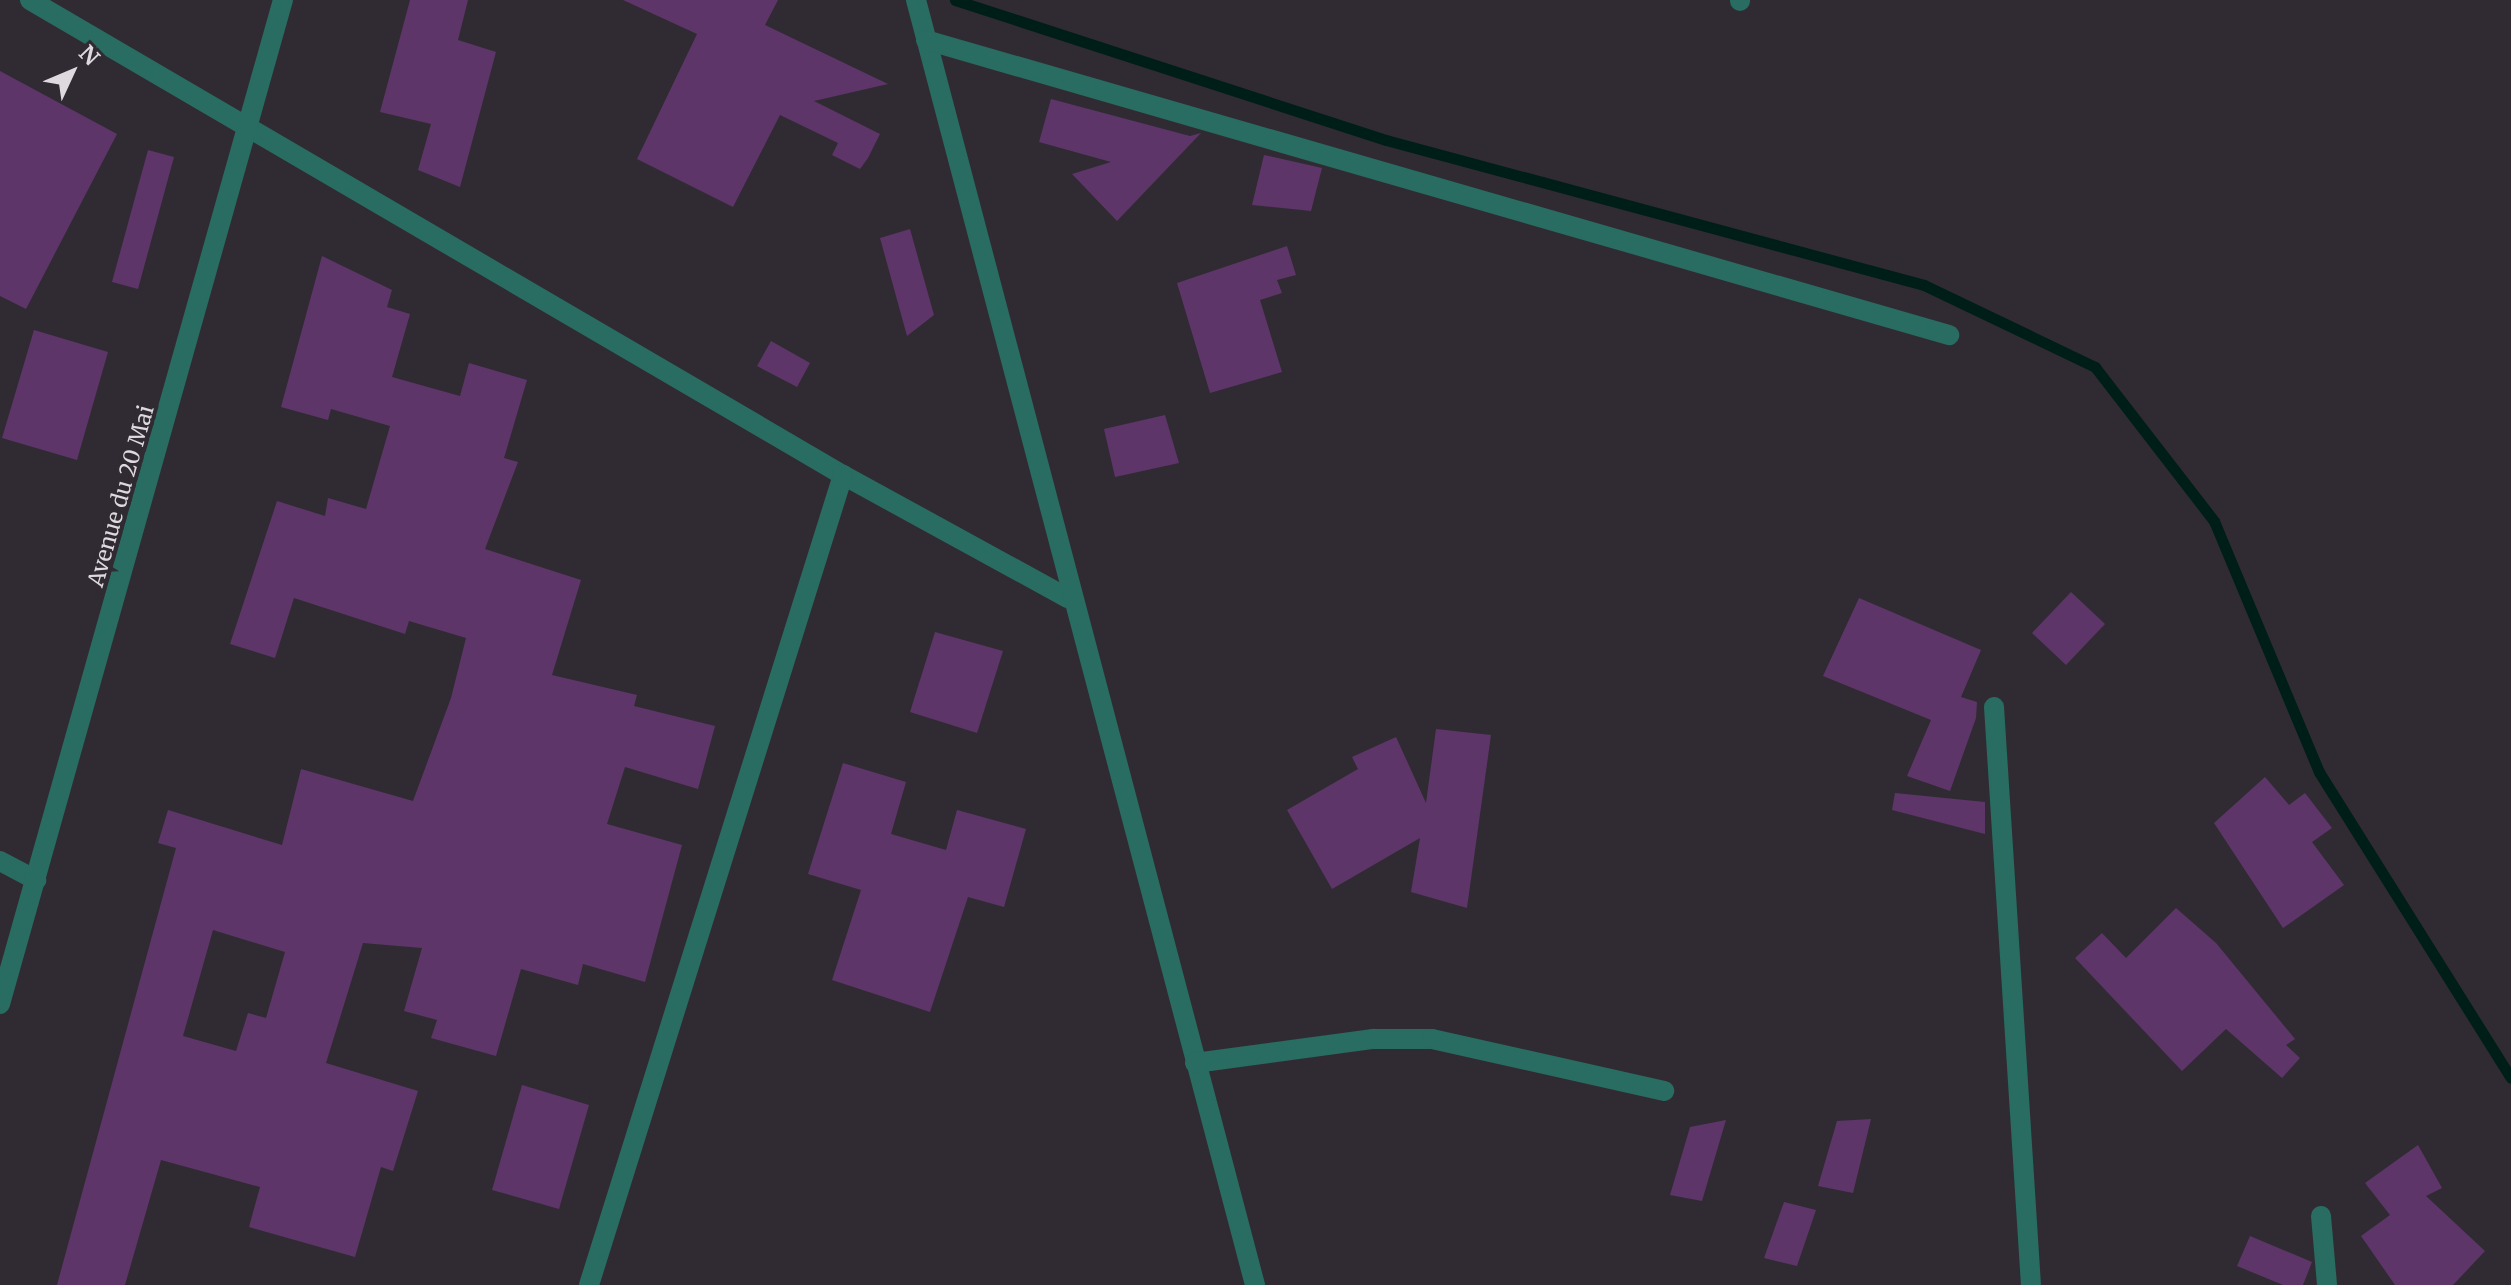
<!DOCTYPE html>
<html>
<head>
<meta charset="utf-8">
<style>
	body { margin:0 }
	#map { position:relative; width:2511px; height:1285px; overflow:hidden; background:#302b32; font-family:Merriweather,serif }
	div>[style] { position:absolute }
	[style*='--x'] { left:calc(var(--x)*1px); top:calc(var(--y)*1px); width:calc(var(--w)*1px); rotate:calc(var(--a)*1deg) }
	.stream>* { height:11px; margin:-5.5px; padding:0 5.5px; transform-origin:5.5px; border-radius:5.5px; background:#001e18 }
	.building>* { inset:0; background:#5d3569 }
	.minor>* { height:20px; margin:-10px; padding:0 10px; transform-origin:10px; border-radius:10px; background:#296c61 }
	span { translate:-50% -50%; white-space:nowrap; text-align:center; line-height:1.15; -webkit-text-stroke:8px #302b32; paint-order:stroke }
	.street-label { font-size:22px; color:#ddd9de }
	.north { position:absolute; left:32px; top:32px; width:80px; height:80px; -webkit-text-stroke:6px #302b32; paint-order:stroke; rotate:46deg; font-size:22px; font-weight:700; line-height:32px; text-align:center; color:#ddd9de }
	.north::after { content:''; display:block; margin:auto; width:28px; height:36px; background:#ddd9de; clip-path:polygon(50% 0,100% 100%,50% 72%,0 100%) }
</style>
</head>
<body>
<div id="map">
	<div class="stream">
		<div style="--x:955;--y:0;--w:453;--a:18"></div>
		<div style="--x:1386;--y:140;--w:557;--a:15.08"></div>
		<div style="--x:1924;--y:285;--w:190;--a:25.6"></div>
		<div style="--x:2095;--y:367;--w:195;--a:52.3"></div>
		<div style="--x:2214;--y:521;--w:272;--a:67.3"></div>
		<div style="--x:2319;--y:772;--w:361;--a:57.9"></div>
	</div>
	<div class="building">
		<div style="clip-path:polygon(410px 0,468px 0,458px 40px,496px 52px,460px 187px,418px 170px,431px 124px,380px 112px)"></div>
		<div style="clip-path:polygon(623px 0,778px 0,765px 25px,888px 84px,814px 101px,880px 134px,868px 158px,860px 169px,832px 155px,838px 143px,780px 115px,733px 207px,637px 159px,697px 34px)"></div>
		<div style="clip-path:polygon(0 71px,117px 134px,26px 309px,0 296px)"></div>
		<div style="clip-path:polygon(1051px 99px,1190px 136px,1201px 133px,1117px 221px,1072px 174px,1111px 162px,1039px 142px)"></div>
		<div style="clip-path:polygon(148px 150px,174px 157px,138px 289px,112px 282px)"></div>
		<div style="clip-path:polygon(1264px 155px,1322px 168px,1311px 211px,1252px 205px)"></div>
		<div style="clip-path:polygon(910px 229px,934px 315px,907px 336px,880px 238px)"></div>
		<div style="clip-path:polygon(1287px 246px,1296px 275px,1277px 280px,1282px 293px,1260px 300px,1282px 372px,1210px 393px,1177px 283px)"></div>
		<div style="clip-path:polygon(evenodd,322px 256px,392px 290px,387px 307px,410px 314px,392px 377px,460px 396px,469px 363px,527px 380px,504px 458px,518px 462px,485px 549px,581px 580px,552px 675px,637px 695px,634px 706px,715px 726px,698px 789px,625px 767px,607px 824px,682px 845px,645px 982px,583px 964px,578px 985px,521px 969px,496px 1056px,431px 1038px,437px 1020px,404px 1011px,422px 948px,363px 943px,326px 1063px,418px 1091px,393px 1171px,381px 1167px,355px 1257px,249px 1227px,260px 1187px,161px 1160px,125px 1285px,57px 1285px,176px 848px,158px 843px,168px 810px,282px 845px,301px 769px,413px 801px,451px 698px,466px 638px,409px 621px,405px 634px,294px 598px,275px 658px,230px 644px,277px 501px,325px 516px,328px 498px,366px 509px,390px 426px,331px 409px,328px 420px,281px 407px,322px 256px,213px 930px,285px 952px,266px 1018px,248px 1013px,236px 1051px,183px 1036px,213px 930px)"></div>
		<div style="clip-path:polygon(34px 330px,108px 352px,77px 460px,2px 438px)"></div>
		<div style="clip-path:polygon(771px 341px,810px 363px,797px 387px,757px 366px)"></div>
		<div style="clip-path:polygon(1165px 415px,1179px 463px,1115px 477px,1104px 429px)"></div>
		<div style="clip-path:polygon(2071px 592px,2105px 624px,2066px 665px,2032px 633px)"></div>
		<div style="clip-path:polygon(1859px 598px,1981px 650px,1961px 697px,1977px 702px,1976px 718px,1950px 791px,1907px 776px,1931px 720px,1823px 676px)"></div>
		<div style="clip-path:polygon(935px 632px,1003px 651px,977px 733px,910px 712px)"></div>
		<div style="clip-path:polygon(1436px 729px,1491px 735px,1467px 908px,1411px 892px,1420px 838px,1332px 889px,1287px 810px,1358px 769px,1352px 757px,1396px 737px,1426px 803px)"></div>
		<div style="clip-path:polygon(843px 763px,906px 782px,891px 834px,946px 850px,957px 810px,1026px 829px,1004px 907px,968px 897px,930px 1012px,832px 980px,861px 890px,808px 874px)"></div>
		<div style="clip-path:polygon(2265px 777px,2289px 805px,2305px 793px,2332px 828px,2312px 842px,2344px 885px,2283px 928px,2214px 823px)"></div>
		<div style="clip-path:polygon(1895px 793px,1985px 802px,1985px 834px,1892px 810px)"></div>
		<div style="clip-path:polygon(2176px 908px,2216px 943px,2295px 1039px,2286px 1045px,2300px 1058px,2282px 1078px,2226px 1029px,2182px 1071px,2075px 958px,2102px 933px,2126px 958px)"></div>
		<div style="clip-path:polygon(522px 1085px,589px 1105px,559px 1209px,492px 1190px)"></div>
		<div style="clip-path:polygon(1871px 1119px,1853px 1193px,1818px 1186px,1837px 1121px)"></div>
		<div style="clip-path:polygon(1726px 1120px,1702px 1201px,1670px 1195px,1690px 1127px)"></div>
		<div style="clip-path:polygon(2418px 1145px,2442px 1188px,2426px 1196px,2485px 1251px,2453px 1285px,2395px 1285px,2361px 1236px,2390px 1215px,2365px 1183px)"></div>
		<div style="clip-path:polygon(1784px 1202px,1816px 1210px,1797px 1266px,1764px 1258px)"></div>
		<div style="clip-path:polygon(2250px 1236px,2312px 1262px,2303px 1285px,2283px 1285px,2237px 1266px)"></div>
	</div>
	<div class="minor">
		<div style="--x:30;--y:0;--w:942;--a:30.3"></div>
		<div style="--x:843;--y:475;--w:256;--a:28.7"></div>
		<div style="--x:916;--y:0;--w:1329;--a:75.22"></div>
		<div style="--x:1740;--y:1;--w:1;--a:-90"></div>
		<div style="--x:926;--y:40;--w:1065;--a:16.09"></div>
		<div style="--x:1994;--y:707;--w:579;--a:86.34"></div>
		<div style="--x:0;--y:861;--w:41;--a:27.8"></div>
		<div style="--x:0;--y:1004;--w:1043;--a:-74.26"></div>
		<div style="--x:1195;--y:1063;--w:180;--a:-7.7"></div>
		<div style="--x:1373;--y:1039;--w:59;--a:0"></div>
		<div style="--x:1432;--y:1039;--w:238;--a:12.6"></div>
		<div style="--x:2321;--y:1216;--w:69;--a:85"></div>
		<div style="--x:589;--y:1285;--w:849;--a:-72.59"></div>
	</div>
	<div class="street-label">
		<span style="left:121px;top:496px;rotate:-74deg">Avenue du 20 Mai</span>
	</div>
	<div class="north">N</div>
</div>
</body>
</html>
